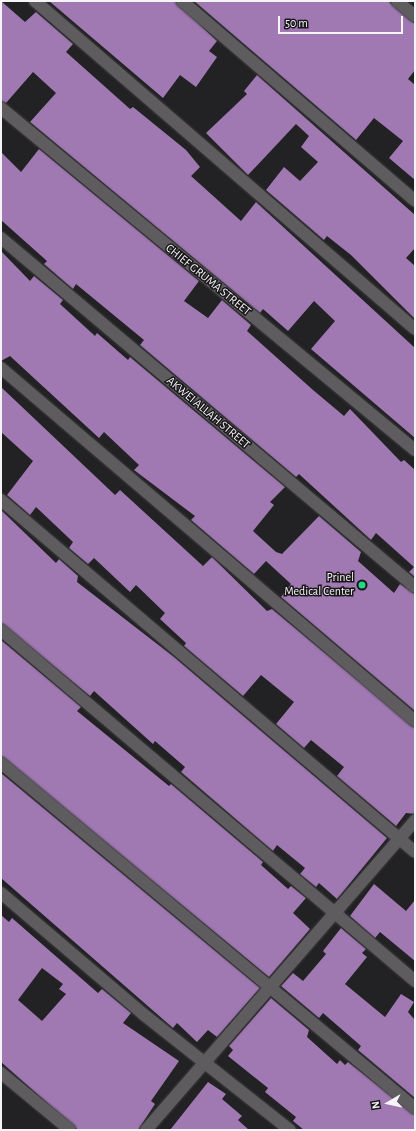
<!DOCTYPE html>
<html>
<head>
<meta charset="utf-8">
<style>
	body { margin:0 }
	#map { position:relative; width:416px; height:1131px; overflow:hidden; background:#222123; font-family:"Alegreya Sans",sans-serif }
	div>[style] { position:absolute }
	[style*='--x'] { left:calc(var(--x)*1px); top:calc(var(--y)*1px); width:calc(var(--w)*1px); rotate:calc(var(--a)*1deg) }
	.building>* { inset:0; background:#a079b2 }
	.roads { filter:drop-shadow(0 0 1px #3f3d40) drop-shadow(0 0 1px #3f3d40) }
	.street>* { height:12px; margin:-6px; padding:0 6px; transform-origin:6px; border-radius:6px; background:#5e5c5f }
	.dots>* { width:11px; height:11px; translate:-50% -50%; box-sizing:border-box; border:2px solid #19171a; border-radius:50% }
	span { translate:-50% -50%; white-space:nowrap; text-align:center; line-height:1.15; -webkit-text-stroke:3px #19171a; paint-order:stroke }
	.street-label { font-size:12px; color:#f5f4f6 }
	.poi-label { font-size:12px; color:#f5f4f6 }
	.right { translate:-100% -50%; text-align:right }
	.frame { position:absolute; inset:0; border:2px solid #f5f4f6; pointer-events:none }
	.north { position:absolute; left:368px; top:1083px; width:40px; height:40px; -webkit-text-stroke:3px #19171a; paint-order:stroke; rotate:261deg; font-size:11px; font-weight:700; line-height:16px; text-align:center; color:#f5f4f6 }
	.north::after { content:''; display:block; margin:auto; width:14px; height:18px; background:#f5f4f6; clip-path:polygon(50% 0,100% 100%,50% 72%,0 100%) }
	.scale { position:absolute; left:278px; top:16px; width:125px; height:18px; box-sizing:border-box; border:2px solid #f5f4f6; border-top:0; padding-left:5px; font-size:12px; line-height:14px; white-space:nowrap; color:#f5f4f6; -webkit-text-stroke:3px #19171a; paint-order:stroke }
</style>
</head>
<body>
<div id="map">
	<div class="building">
		<div style="clip-path:polygon(1px 1px,25px 22px,36px 12px,73px 44px,66px 52px,130px 109px,133px 107px,186px 150px,200px 167px,191px 176px,241px 221px,256px 202px,415px 348px,415px 438px,311px 349px,335px 321px,314px 301px,288px 331px,263px 309px,260px 313px,30px 122px,56px 93px,33px 72px,6px 103px,1px 101px)"></div>
		<div style="clip-path:polygon(49px 1px,175px 1px,217px 41px,209px 51px,217px 57px,196px 87px,180px 75px,163px 98px)"></div>
		<div style="clip-path:polygon(194px 1px,388px 1px,415px 24px,415px 70px,408px 79px,415px 85px,415px 180px,389px 158px,403px 141px,374px 118px,356px 140px)"></div>
		<div style="clip-path:polygon(257px 75px,415px 215px,415px 248px,406px 258px,415px 266px,415px 319px,351px 255px,327px 236px,324px 240px,266px 190px,284px 167px,300px 181px,318px 162px,301px 147px,309px 136px,296px 124px,248px 175px,206px 133px,247px 94px,244px 91px)"></div>
		<div style="clip-path:polygon(39px 149px,199px 281px,184px 301px,208px 318px,222px 300px,251px 325px,247px 331px,313px 390px,344px 416px,350px 409px,401px 462px,404px 460px,415px 470px,415px 577px,409px 572px,414px 567px,376px 533px,371px 540px,299px 474px,296px 477px,140px 345px,144px 340px,76px 284px,73px 289px,44px 264px,47px 261px,1px 220px,1px 152px,21px 172px)"></div>
		<div style="clip-path:polygon(1px 251px,30px 281px,34px 276px,63px 300px,60px 304px,95px 336px,97px 333px,128px 360px,130px 357px,285px 487px,270px 502px,274px 505px,253px 531px,276px 552px,282px 554px,319px 516px,361px 552px,358px 561px,394px 593px,400px 584px,415px 594px,415px 711px,281px 597px,291px 584px,266px 561px,254px 574px,191px 520px,195px 516px,134px 470px,139px 465px,104px 432px,99px 438px,10px 356px,1px 361px)"></div>
		<div style="clip-path:polygon(1px 387px,115px 495px,120px 490px,203px 566px,212px 557px,267px 611px,272px 609px,415px 728px,415px 814px,406px 813px,396px 826px,337px 776px,344px 767px,311px 740px,304px 748px,276px 724px,294px 702px,261px 675px,243px 696px,184px 646px,186px 643px,160px 619px,165px 613px,136px 585px,130px 592px,94px 558px,88px 564px,69px 548px,73px 542px,36px 507px,30px 515px,7px 495px,33px 461px,1px 432px)"></div>
		<div style="clip-path:polygon(1px 510px,56px 563px,59px 559px,78px 576px,77px 582px,174px 657px,387px 838px,337px 899px,319px 883px,316px 887px,300px 874px,305px 868px,277px 845px,273px 851px,181px 772px,185px 767px,155px 741px,153px 744px,94px 691px,90px 696px,1px 623px)"></div>
		<div style="clip-path:polygon(1px 640px,81px 707px,77px 711px,169px 786px,171px 784px,263px 862px,261px 865px,288px 889px,291px 886px,306px 898px,293px 913px,310px 929px,269px 977px,1px 756px)"></div>
		<div style="clip-path:polygon(1px 773px,260px 988px,217px 1037px,208px 1030px,197px 1042px,177px 1023px,173px 1028px,1px 878px)"></div>
		<div style="clip-path:polygon(374px 884px,406px 911px,415px 900px,415px 961px,380px 932px,375px 938px,350px 916px)"></div>
		<div style="clip-path:polygon(evenodd,1px 915px,9px 922px,12px 918px,98px 993px,102px 989px,131px 1013px,123px 1023px,179px 1061px,151px 1101px,155px 1104px,138px 1130px,78px 1130px,1px 1062px,1px 915px,42px 968px,63px 984px,59px 989px,66px 994px,42px 1021px,18px 1000px,42px 968px)"></div>
		<div style="clip-path:polygon(341px 928px,366px 949px,362px 953px,367px 957px,345px 984px,385px 1017px,401px 994px,414px 1002px,408px 1012px,415px 1020px,415px 1098px,358px 1050px,361px 1046px,323px 1013px,319px 1018px,281px 986px,293px 973px,303px 981px,326px 954px,323px 951px)"></div>
		<div style="clip-path:polygon(271px 998px,309px 1030px,307px 1037px,337px 1064px,340px 1060px,345px 1065px,348px 1062px,415px 1115px,415px 1130px,304px 1130px,293px 1121px,296px 1117px,265px 1092px,268px 1088px,228px 1056px,233px 1050px,229px 1046px)"></div>
		<div style="clip-path:polygon(208px 1082px,226px 1094px,222px 1099px,242px 1116px,238px 1120px,249px 1130px,170px 1130px)"></div>
	</div>
	<div class="roads">
		<div class="street">
			<div style="--x:35;--y:1;--w:502;--a:40.8"></div>
			<div style="--x:182;--y:1;--w:307;--a:40.6"></div>
			<div style="--x:397;--y:1;--w:23;--a:40"></div>
			<div style="--x:1;--y:108;--w:537;--a:39.56"></div>
			<div style="--x:1;--y:238;--w:541;--a:40.13"></div>
			<div style="--x:1;--y:368;--w:544;--a:40.45"></div>
			<div style="--x:1;--y:500;--w:543;--a:40.37"></div>
			<div style="--x:1;--y:630;--w:543;--a:40.29"></div>
			<div style="--x:1;--y:763;--w:539;--a:39.81"></div>
			<div style="--x:1;--y:893;--w:187;--a:40.4"></div>
			<div style="--x:143;--y:1014;--w:187;--a:38.3"></div>
			<div style="--x:1;--y:1073;--w:89;--a:39.6"></div>
			<div style="--x:146;--y:1130;--w:410;--a:-49"></div>
		</div>
	</div>
	<div class="dots">
		<div style="left:362px;top:585px;background:#21d887"></div>
	</div>
	<div class="street-label">
		<span style="left:208px;top:280px;rotate:39deg">CHIEF GRUMA STREET</span>
		<span style="left:208px;top:413px;rotate:40deg">AKWEI ALLAH STREET</span>
	</div>
	<div class="poi-label">
		<span class="right" style="left:354px;top:585px">Prinel<br>Medical Center</span>
	</div>
	<div class="frame"></div>
	<div class="north">N</div>
	<div class="scale">50 m</div>
</div>
</body>
</html>
